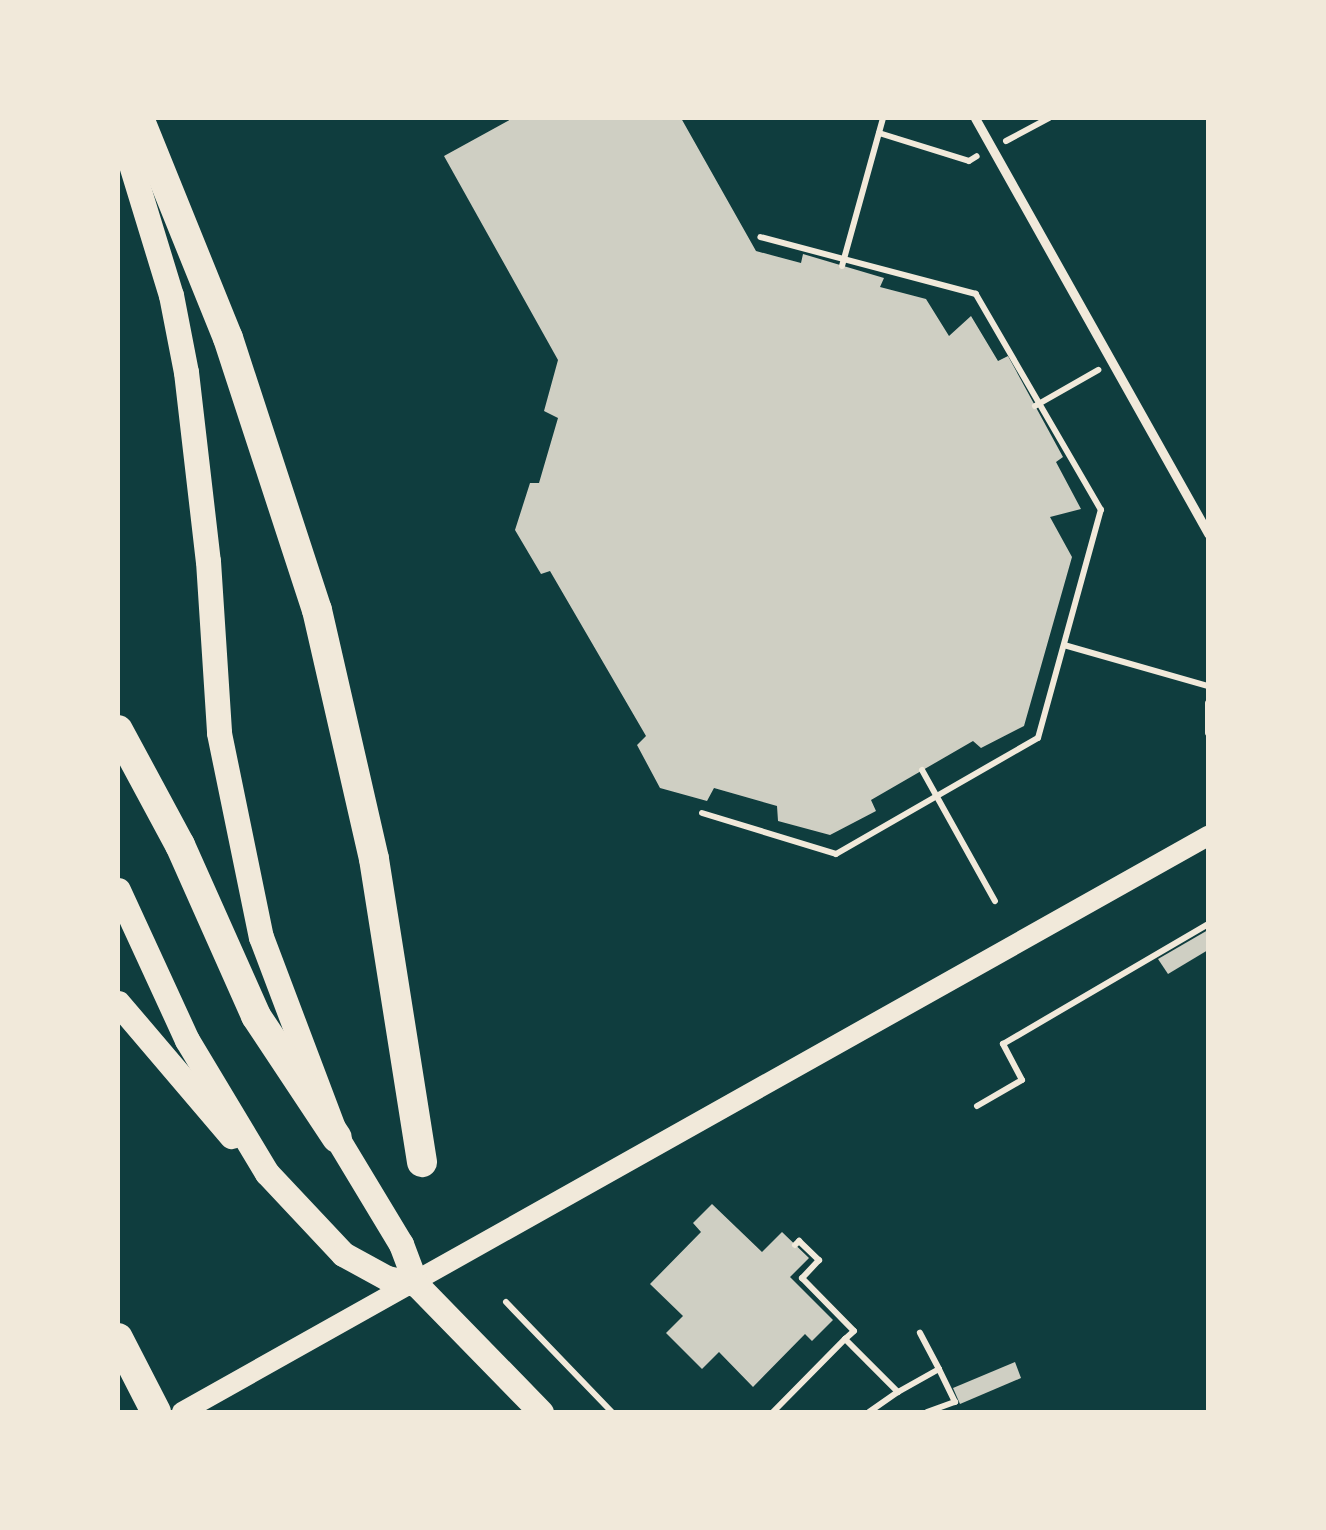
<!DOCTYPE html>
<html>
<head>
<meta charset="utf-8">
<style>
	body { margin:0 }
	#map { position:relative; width:1326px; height:1530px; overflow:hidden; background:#0f3d3e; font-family:Jost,sans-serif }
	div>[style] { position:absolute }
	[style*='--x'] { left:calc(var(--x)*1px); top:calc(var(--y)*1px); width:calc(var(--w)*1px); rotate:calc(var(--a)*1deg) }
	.building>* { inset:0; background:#cfcfc3 }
	.path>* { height:6px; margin:-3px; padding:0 3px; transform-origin:3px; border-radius:3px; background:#f1e9da }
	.pedestrian>* { height:9px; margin:-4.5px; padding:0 4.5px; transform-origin:4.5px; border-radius:4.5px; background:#f1e9da }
	.secondary>* { height:20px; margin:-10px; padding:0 10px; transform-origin:10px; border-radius:10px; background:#f1e9da }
	.primary>* { height:25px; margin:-12.5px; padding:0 12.5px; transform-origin:12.5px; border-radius:12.5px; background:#f1e9da }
	.motorway>* { height:30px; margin:-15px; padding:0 15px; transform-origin:15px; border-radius:15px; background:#f1e9da }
	span { translate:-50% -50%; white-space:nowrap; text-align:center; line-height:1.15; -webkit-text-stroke:10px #f1e9da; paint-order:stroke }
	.frame { position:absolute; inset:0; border:120px solid #f1e9da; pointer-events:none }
</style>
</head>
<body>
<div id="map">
	<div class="building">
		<div style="clip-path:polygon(513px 118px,681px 118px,756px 251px,801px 263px,803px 254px,884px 278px,880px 287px,926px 299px,949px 336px,971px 316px,998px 361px,1008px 356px,1063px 457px,1056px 462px,1081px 509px,1050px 517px,1072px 557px,1024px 726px,981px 748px,973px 741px,871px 800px,876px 811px,830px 835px,778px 821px,777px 806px,714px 788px,707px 801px,660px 788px,637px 745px,646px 736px,550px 571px,541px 574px,515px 530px,530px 483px,539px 483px,558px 418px,544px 411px,558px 360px,444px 156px)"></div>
		<div style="clip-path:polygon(1208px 930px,1208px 950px,1168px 974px,1158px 959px)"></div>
		<div style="clip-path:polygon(712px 1204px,762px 1252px,782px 1232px,809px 1258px,790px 1277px,833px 1320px,812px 1341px,805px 1334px,753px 1387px,719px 1352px,702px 1369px,666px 1333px,683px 1316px,650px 1284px,701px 1232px,693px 1223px)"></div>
		<div style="clip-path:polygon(1015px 1362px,1021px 1378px,960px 1404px,953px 1388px)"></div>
	</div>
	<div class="path">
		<div style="--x:879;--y:133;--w:94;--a:17.3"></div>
		<div style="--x:969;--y:161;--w:9;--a:-32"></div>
		<div style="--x:1006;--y:141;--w:49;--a:-28.1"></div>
		<div style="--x:842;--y:266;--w:154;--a:-74.5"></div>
		<div style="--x:1035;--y:406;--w:73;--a:-29.7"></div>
		<div style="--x:1064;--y:645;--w:150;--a:15.9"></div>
		<div style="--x:1208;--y:703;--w:30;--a:90"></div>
		<div style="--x:922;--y:770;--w:150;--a:60.9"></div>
		<div style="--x:702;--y:813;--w:140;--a:17"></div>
		<div style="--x:836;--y:854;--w:233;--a:-29.9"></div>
		<div style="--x:1038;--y:738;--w:237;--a:-74.6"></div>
		<div style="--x:1101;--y:510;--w:250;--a:-120.1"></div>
		<div style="--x:976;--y:294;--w:223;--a:-165.2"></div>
		<div style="--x:977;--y:1106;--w:52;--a:-30"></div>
		<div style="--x:1022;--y:1080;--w:41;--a:-117.8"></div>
		<div style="--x:1003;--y:1044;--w:238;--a:-30.3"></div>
		<div style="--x:795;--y:1245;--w:6;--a:-45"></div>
		<div style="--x:799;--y:1241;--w:28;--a:44"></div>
		<div style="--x:819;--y:1260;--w:25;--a:133"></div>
		<div style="--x:802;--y:1278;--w:74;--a:45.5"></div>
		<div style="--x:854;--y:1331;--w:12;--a:138"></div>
		<div style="--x:845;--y:1339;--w:75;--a:45"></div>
		<div style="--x:898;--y:1392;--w:47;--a:-29.3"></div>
		<div style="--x:939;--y:1369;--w:41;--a:-117.8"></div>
		<div style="--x:506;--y:1302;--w:153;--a:46.1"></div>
		<div style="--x:773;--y:1412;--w:103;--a:-45.4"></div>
		<div style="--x:869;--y:1412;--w:35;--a:-35"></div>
		<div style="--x:927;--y:1412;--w:30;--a:-20"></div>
		<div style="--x:955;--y:1402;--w:37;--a:-116"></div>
	</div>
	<div class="pedestrian">
		<div style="--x:975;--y:118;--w:477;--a:60.7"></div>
	</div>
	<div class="secondary">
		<div style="--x:182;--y:1412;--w:1177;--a:-29.31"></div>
	</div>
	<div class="primary">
		<div style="--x:118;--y:122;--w:181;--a:73"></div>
		<div style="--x:171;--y:295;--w:78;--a:79"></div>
		<div style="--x:186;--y:372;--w:190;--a:83.4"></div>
		<div style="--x:208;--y:561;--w:172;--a:86.3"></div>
		<div style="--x:219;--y:733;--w:208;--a:78.4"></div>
		<div style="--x:261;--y:937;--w:215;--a:69.3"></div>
		<div style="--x:337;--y:1138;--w:124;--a:58.9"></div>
		<div style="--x:401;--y:1244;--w:43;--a:69.4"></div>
		<div style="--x:416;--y:1284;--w:179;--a:45.7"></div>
		<div style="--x:118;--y:890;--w:165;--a:65.3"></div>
		<div style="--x:187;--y:1040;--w:155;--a:59"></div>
		<div style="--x:267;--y:1173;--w:111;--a:46.8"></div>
		<div style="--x:343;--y:1254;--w:50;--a:28.6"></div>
		<div style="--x:387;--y:1278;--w:30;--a:12"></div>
		<div style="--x:118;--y:1003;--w:175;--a:49.6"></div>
	</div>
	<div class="motorway">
		<div style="--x:139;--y:118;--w:237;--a:68"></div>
		<div style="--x:228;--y:338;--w:286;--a:71.9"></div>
		<div style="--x:317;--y:610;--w:255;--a:77.1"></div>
		<div style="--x:374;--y:859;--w:307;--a:81"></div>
		<div style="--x:118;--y:730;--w:131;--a:61.7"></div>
		<div style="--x:180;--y:845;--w:187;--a:66"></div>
		<div style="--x:256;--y:1016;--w:146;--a:56.4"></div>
		<div style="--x:118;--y:1338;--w:83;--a:62.8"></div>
	</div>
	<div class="frame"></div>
</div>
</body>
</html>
